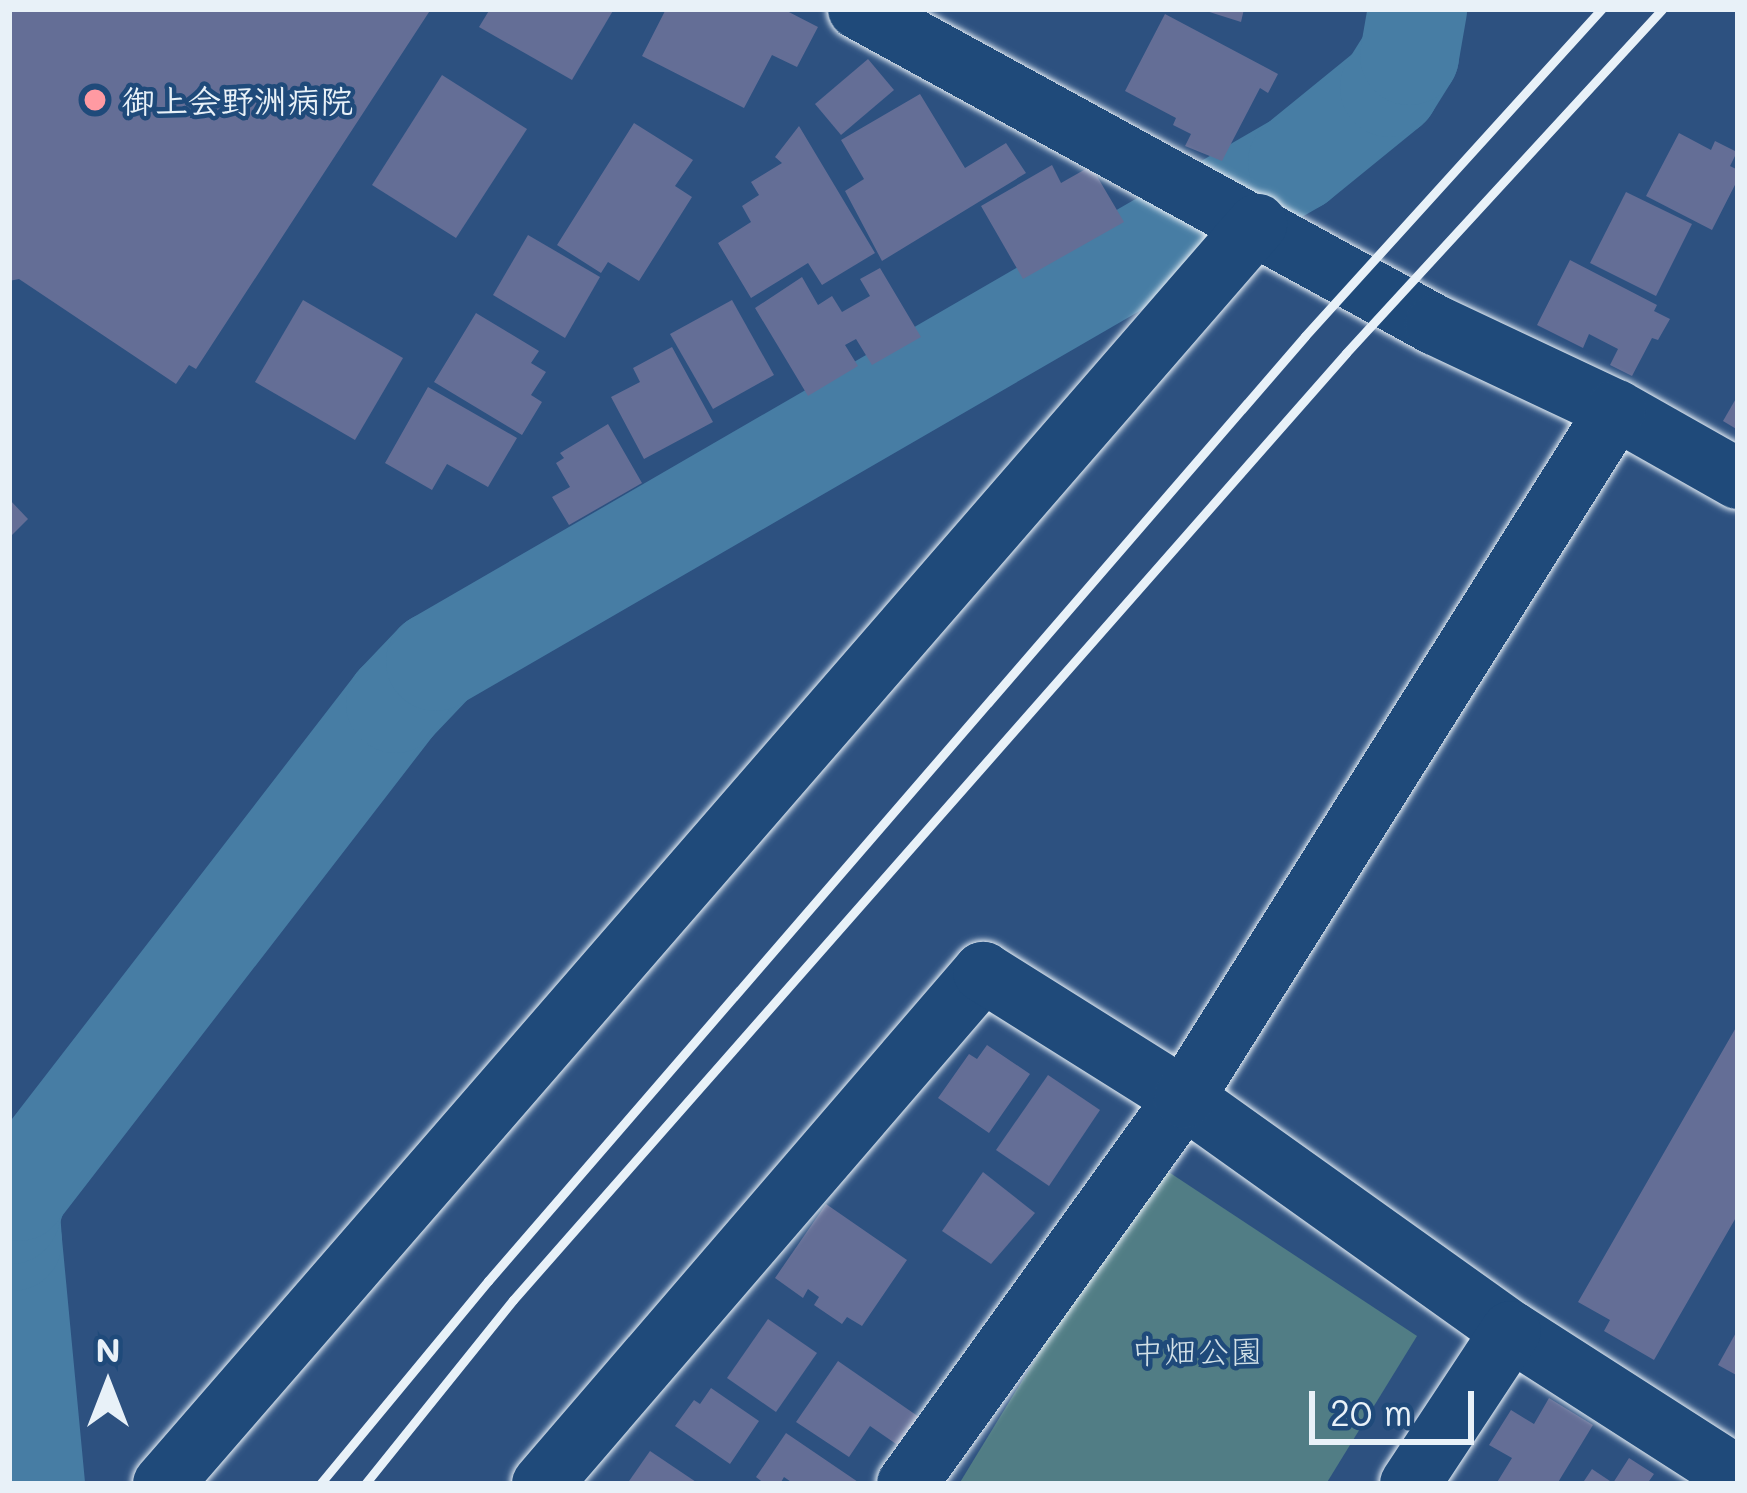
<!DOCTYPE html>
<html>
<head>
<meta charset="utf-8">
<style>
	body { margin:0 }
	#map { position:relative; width:1747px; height:1493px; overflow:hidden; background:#2d5180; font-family:Mali,"Klee One",sans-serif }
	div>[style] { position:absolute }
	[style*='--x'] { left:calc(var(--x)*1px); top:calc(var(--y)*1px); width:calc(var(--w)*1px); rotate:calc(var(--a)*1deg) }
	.green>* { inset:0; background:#517d85 }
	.river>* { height:99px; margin:-49.5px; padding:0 49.5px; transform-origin:49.5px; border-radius:49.5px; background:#477da4 }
	.building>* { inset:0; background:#646e96 }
	.roads { filter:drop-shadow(0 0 3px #e8f1f8) drop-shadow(0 0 3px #e8f1f8) }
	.street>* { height:60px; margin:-30px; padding:0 30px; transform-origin:30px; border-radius:30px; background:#1f4a7a }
	.rail>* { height:9px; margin:-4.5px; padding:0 4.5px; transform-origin:4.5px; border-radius:4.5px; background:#e8f1f8 }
	.dots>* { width:33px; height:33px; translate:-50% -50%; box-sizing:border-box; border:6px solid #1f4a7a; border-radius:50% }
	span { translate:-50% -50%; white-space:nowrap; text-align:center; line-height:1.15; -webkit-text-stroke:9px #1f4a7a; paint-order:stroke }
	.poi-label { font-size:33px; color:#e8f1f8; font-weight:700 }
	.left { translate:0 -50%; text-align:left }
	.park-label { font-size:33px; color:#d1e0e7 }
	.frame { position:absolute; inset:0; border:12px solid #e8f1f8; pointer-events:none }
	.north { position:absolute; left:48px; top:1325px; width:120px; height:120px; -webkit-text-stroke:9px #1f4a7a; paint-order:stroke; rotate:0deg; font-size:33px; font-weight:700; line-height:48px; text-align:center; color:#e8f1f8 }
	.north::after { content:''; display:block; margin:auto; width:42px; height:54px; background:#e8f1f8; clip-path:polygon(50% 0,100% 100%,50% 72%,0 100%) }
	.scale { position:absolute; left:1309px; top:1391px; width:165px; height:54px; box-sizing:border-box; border:6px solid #e8f1f8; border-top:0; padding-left:15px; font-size:36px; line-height:42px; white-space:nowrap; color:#e8f1f8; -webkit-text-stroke:9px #1f4a7a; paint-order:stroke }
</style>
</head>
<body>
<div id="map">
	<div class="green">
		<div style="clip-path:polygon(1155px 1163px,1417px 1336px,1326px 1484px,959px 1484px)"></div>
	</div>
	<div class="river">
		<div style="--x:35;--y:1484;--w:244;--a:-95.4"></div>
		<div style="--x:12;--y:1241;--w:27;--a:-94"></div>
		<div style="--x:10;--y:1214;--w:24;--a:-71"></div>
		<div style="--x:18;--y:1191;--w:617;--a:-52.31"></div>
		<div style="--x:395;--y:703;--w:58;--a:-46.4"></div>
		<div style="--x:435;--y:661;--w:996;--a:-30.07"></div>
		<div style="--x:1297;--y:162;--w:119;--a:-39.2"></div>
		<div style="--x:1389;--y:87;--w:38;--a:-58"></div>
		<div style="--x:1409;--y:55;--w:47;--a:-80.1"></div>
	</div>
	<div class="building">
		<div style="clip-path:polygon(9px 9px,431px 9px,196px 369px,189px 365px,176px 384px,19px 279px,9px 281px)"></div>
		<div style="clip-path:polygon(490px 9px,614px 9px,572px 80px,479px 27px)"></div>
		<div style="clip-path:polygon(666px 9px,783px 9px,818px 27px,797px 67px,772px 55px,744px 108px,642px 56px)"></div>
		<div style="clip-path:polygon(1200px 9px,1244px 9px,1241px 22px)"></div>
		<div style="clip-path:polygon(1165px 14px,1278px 74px,1268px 93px,1260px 88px,1222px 161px,1185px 146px,1191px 134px,1173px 125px,1176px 118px,1125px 91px)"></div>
		<div style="clip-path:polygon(868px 59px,894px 90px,841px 135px,815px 104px)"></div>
		<div style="clip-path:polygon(442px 75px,527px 129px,456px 238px,372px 185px)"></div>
		<div style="clip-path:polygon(920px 94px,965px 168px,1006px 143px,1026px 173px,882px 261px,845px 191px,864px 179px,841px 140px)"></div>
		<div style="clip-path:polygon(634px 123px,693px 160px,675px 186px,692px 197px,639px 281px,608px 262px,601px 273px,557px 245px)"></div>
		<div style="clip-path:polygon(799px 126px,875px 253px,822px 285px,808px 263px,751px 298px,718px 243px,751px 222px,742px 206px,759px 195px,751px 182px,782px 163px,775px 157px)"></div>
		<div style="clip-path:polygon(1679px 133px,1711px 150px,1715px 141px,1737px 152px,1730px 166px,1738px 170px,1738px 179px,1712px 230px,1646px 196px)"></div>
		<div style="clip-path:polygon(1052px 165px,1061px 183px,1091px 166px,1124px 222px,1023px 279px,981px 206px)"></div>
		<div style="clip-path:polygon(1626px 192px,1692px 224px,1656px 296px,1590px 263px)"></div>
		<div style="clip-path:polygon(528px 235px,600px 277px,565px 338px,493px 295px)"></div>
		<div style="clip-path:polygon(1570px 260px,1657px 305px,1654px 311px,1670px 319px,1658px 340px,1652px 338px,1632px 376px,1610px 365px,1618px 349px,1589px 334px,1583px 348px,1537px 325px)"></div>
		<div style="clip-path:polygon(880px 268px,921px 337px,872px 365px,856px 339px,845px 345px,858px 366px,808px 396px,755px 308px,802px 277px,818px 305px,832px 296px,842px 312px,870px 296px,860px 279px)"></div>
		<div style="clip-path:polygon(303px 300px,403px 358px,355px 440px,255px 382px)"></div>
		<div style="clip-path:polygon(732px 300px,774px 375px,713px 409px,670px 334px)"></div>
		<div style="clip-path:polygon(476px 313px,539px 351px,531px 363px,546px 372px,531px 395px,542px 402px,522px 435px,434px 382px)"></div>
		<div style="clip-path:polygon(672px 347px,713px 422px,644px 459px,611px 397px,640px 382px,633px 368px)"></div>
		<div style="clip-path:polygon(428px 387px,517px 438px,488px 487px,447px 464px,432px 490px,385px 463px)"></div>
		<div style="clip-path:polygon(1738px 395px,1738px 430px,1723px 421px)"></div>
		<div style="clip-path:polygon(608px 424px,642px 483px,569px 525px,552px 497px,570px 487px,556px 463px,564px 458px,560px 453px)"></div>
		<div style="clip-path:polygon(9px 499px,28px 519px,9px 538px)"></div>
		<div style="clip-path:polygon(1738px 1024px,1738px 1214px,1654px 1360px,1604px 1331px,1610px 1320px,1578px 1302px)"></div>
		<div style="clip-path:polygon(987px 1045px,1030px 1074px,989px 1133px,938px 1098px,969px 1054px,977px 1059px)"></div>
		<div style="clip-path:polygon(1048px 1075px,1100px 1110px,1049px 1186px,996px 1150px)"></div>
		<div style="clip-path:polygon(983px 1172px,1035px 1213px,991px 1264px,942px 1231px)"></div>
		<div style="clip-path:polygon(826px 1204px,907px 1260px,862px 1326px,847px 1317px,842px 1324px,814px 1305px,819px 1297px,808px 1289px,803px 1298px,775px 1278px)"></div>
		<div style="clip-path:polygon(768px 1319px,817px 1353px,776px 1412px,727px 1378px)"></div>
		<div style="clip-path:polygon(1738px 1329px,1738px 1376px,1718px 1365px)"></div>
		<div style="clip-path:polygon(838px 1361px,919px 1417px,899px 1446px,870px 1426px,849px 1457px,796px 1422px)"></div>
		<div style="clip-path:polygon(711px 1388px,759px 1421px,730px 1464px,675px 1426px,694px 1400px,700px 1404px)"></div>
		<div style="clip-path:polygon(1549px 1398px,1593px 1425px,1557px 1484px,1496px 1484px,1512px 1458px,1489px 1445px,1511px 1410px,1534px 1424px)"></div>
		<div style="clip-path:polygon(786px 1433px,861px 1484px,794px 1484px,784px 1477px,780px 1484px,765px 1484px,756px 1477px)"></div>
		<div style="clip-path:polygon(650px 1451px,699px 1484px,627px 1484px)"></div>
		<div style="clip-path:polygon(1629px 1458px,1654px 1474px,1647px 1484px,1582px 1484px,1592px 1469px,1613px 1483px)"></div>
	</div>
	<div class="roads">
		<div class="street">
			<div style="--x:858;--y:9;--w:658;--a:28.71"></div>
			<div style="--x:1435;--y:325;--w:200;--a:25.2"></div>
			<div style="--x:1616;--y:410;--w:140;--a:29.5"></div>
			<div style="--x:163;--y:1484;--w:1669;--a:-49.03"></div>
			<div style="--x:542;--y:1484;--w:676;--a:-49.26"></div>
			<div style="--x:983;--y:972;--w:237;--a:32.1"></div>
			<div style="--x:1184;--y:1098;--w:402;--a:35.5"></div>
			<div style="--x:1511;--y:1331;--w:270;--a:32.7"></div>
			<div style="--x:907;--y:1484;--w:475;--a:-54.3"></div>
			<div style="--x:1184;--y:1098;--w:812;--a:-57.88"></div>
			<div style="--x:1410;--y:1484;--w:183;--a:-56.6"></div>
		</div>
	</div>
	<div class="rail">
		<div style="--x:320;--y:1484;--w:264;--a:-50.4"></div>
		<div style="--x:488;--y:1281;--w:1249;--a:-49.15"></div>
		<div style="--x:1305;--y:336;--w:442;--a:-47.8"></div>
		<div style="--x:365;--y:1484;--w:236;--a:-51.2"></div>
		<div style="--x:513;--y:1300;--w:1261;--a:-48.66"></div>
		<div style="--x:1346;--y:353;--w:467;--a:-47.4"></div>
	</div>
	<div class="dots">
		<div style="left:95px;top:100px;background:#ff9aa2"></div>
	</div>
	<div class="poi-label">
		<span class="left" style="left:122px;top:100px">御上会野洲病院</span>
	</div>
	<div class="park-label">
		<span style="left:1197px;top:1350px">中畑公園</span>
	</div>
	<div class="frame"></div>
	<div class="north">N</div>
	<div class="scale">20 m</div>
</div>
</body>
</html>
